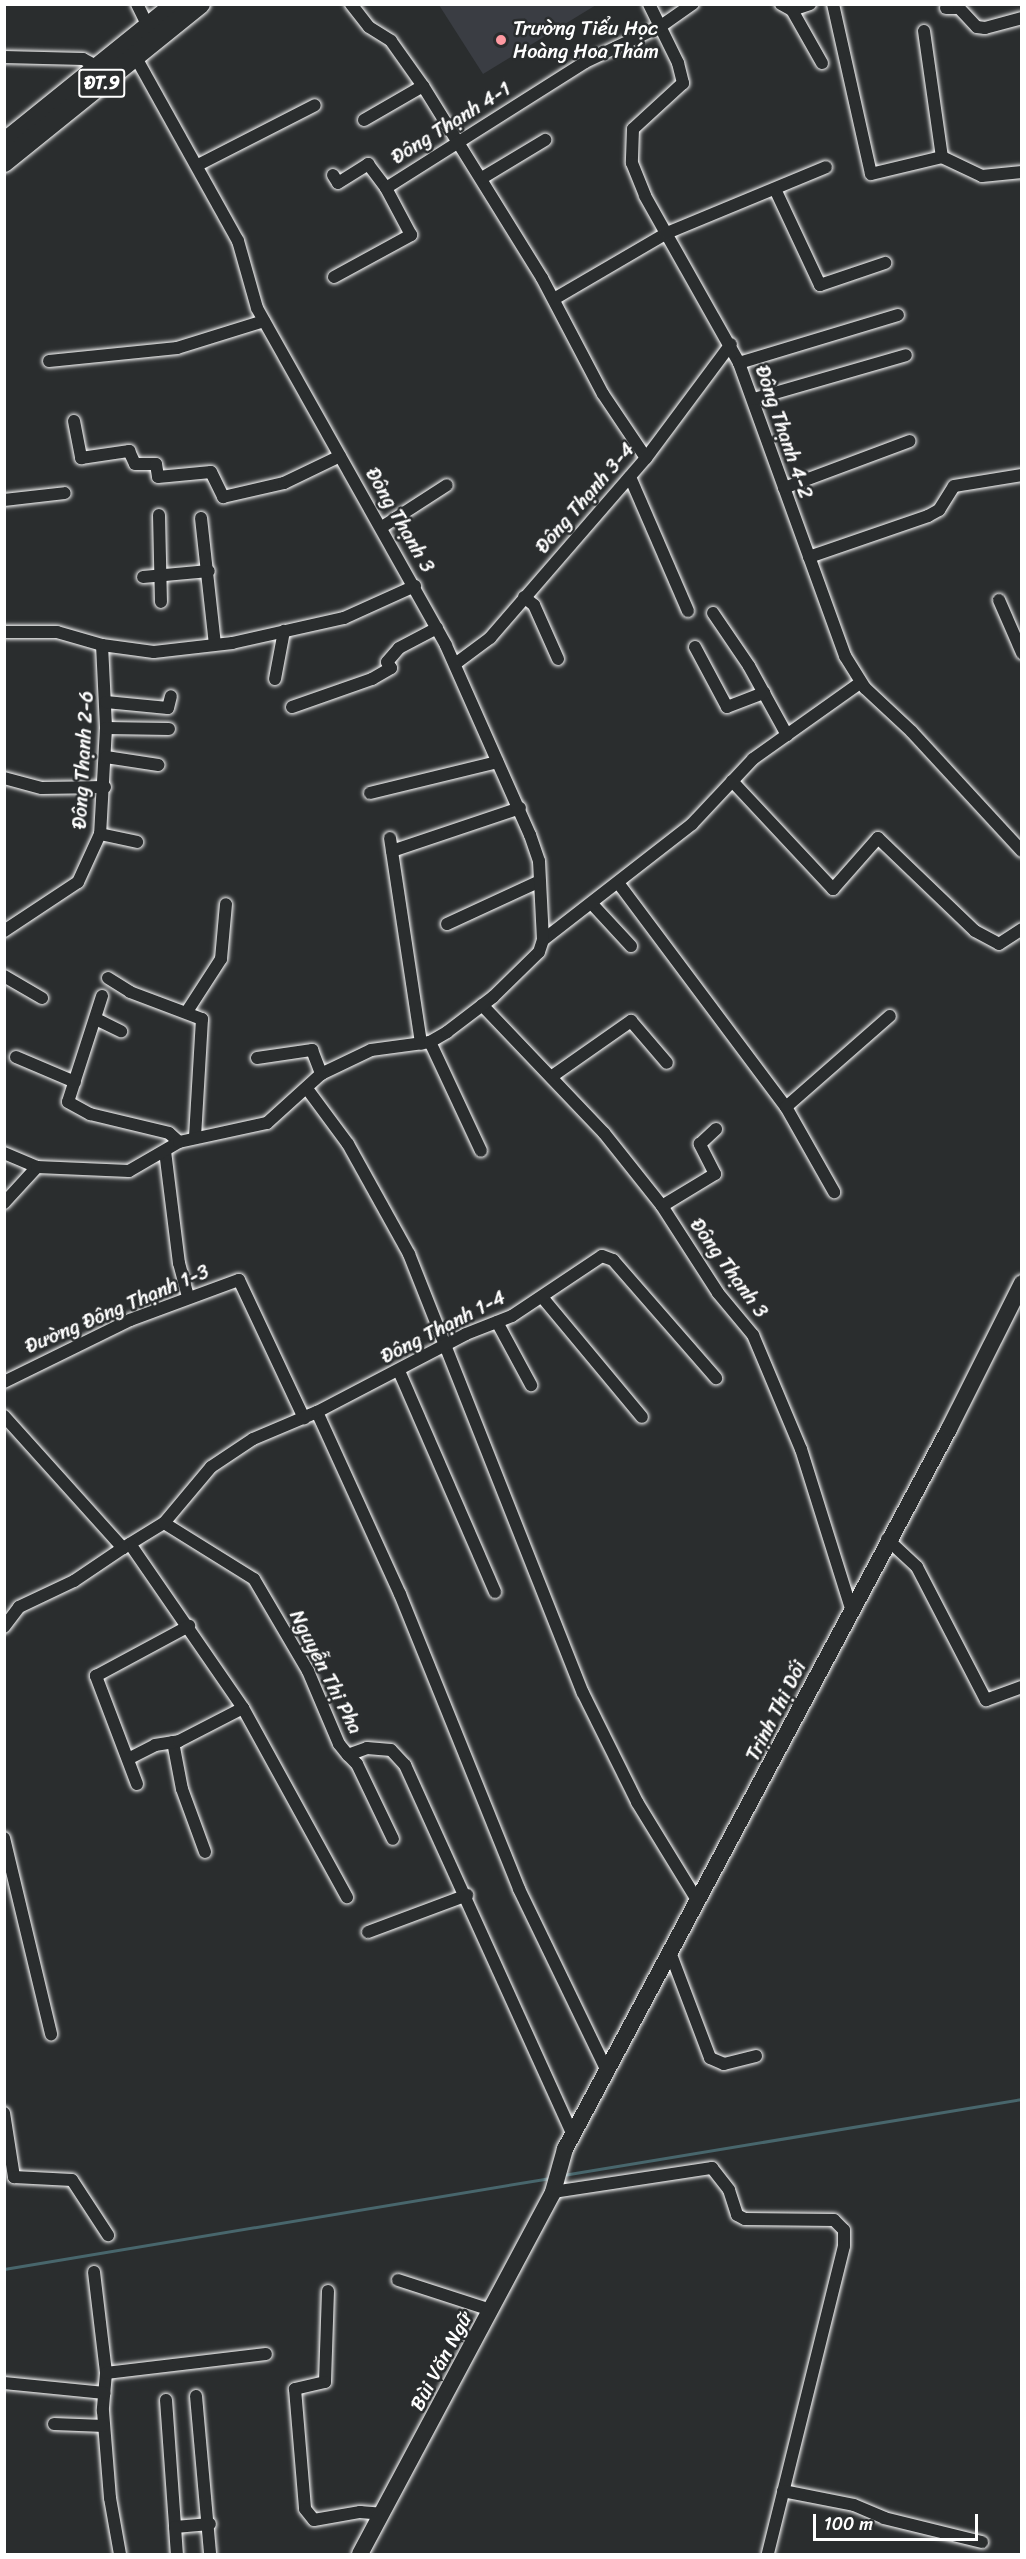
<!DOCTYPE html>
<html>
<head>
<meta charset="utf-8">
<style>
	body { margin:0 }
	#map { position:relative; width:1026px; height:2559px; overflow:hidden; background:#2a2d2e; font-family:Sriracha,sans-serif }
	div>[style] { position:absolute }
	[style*='--x'] { left:calc(var(--x)*1px); top:calc(var(--y)*1px); width:calc(var(--w)*1px); rotate:calc(var(--a)*1deg) }
	.built>* { inset:0; background:#3a3d43 }
	.stream>* { height:3px; margin:-1.5px; padding:0 1.5px; transform-origin:1.5px; border-radius:1.5px; background:#48666c }
	.roads { filter:drop-shadow(0 0 2px #fff) drop-shadow(0 0 2px #fff) }
	.minor>* { height:12px; margin:-6px; padding:0 6px; transform-origin:6px; border-radius:6px; background:#2a2d2e }
	.secondary>* { height:16px; margin:-8px; padding:0 8px; transform-origin:8px; border-radius:8px; background:#2a2d2e }
	.primary>* { height:20px; margin:-10px; padding:0 10px; transform-origin:10px; border-radius:10px; background:#2a2d2e }
	.dots>* { width:16px; height:16px; translate:-50% -50%; box-sizing:border-box; border:3px solid #2a2d2e; border-radius:50% }
	span { translate:-50% -50%; white-space:nowrap; text-align:center; line-height:1.15; -webkit-text-stroke:5px #2a2d2e; paint-order:stroke }
	.shield-label span { padding:2px 4px; background:#2a2d2e; border:2px solid; border-radius:4px; -webkit-text-stroke-width:0 }
	.shield-label { font-size:18px; color:#fff; font-weight:700 }
	.poi-label { font-size:20px; color:#fff }
	.left { translate:0 -50%; text-align:left }
	.street-label { font-size:20px; color:#fff }
	.frame { position:absolute; inset:0; border:6px solid #fff; pointer-events:none }
	.scale { position:absolute; left:813px; top:2514px; width:165px; height:27px; box-sizing:border-box; border:3px solid #fff; border-top:0; padding-left:8px; font-size:18px; line-height:21px; white-space:nowrap; color:#fff; -webkit-text-stroke:4px #2a2d2e; paint-order:stroke }
</style>
</head>
<body>
<div id="map">
	<div class="built">
		<div style="clip-path:polygon(596px 5px,483px 74px,439px 5px,596px 4px)"></div>
	</div>
	<div class="stream">
		<div style="--x:563;--y:2175;--w:465;--a:-9.4"></div>
		<div style="--x:4;--y:2269;--w:554;--a:-9.46"></div>
	</div>
	<div class="roads">
		<div class="minor">
			<div style="--x:137;--y:4;--w:25;--a:64"></div>
			<div style="--x:351;--y:4;--w:29;--a:52"></div>
			<div style="--x:369;--y:27;--w:26;--a:32"></div>
			<div style="--x:391;--y:41;--w:55;--a:54.6"></div>
			<div style="--x:423;--y:86;--w:226;--a:58.2"></div>
			<div style="--x:542;--y:278;--w:131;--a:62.3"></div>
			<div style="--x:603;--y:394;--w:77;--a:56.1"></div>
			<div style="--x:649;--y:4;--w:66;--a:63.8"></div>
			<div style="--x:678;--y:63;--w:21;--a:76"></div>
			<div style="--x:683;--y:83;--w:68;--a:137.4"></div>
			<div style="--x:633;--y:129;--w:34;--a:92"></div>
			<div style="--x:632;--y:163;--w:35;--a:68"></div>
			<div style="--x:645;--y:196;--w:192;--a:60.6"></div>
			<div style="--x:739;--y:363;--w:312;--a:70.1"></div>
			<div style="--x:845;--y:656;--w:38;--a:58"></div>
			<div style="--x:865;--y:688;--w:64;--a:43.1"></div>
			<div style="--x:912;--y:732;--w:162;--a:47.3"></div>
			<div style="--x:781;--y:4;--w:13;--a:29"></div>
			<div style="--x:792;--y:10;--w:19;--a:-18"></div>
			<div style="--x:833;--y:4;--w:174;--a:77.4"></div>
			<div style="--x:871;--y:174;--w:73;--a:-13.5"></div>
			<div style="--x:946;--y:8;--w:13;--a:0"></div>
			<div style="--x:959;--y:8;--w:26;--a:47"></div>
			<div style="--x:977;--y:27;--w:8;--a:7"></div>
			<div style="--x:985;--y:28;--w:38;--a:-15"></div>
			<div style="--x:792;--y:10;--w:61;--a:60.5"></div>
			<div style="--x:924;--y:31;--w:127;--a:81.9"></div>
			<div style="--x:942;--y:157;--w:44;--a:25.4"></div>
			<div style="--x:982;--y:176;--w:40;--a:-5.7"></div>
			<div style="--x:4;--y:57;--w:79;--a:1.5"></div>
			<div style="--x:83;--y:59;--w:17;--a:28"></div>
			<div style="--x:364;--y:120;--w:68;--a:-30"></div>
			<div style="--x:198;--y:165;--w:131;--a:-27.1"></div>
			<div style="--x:333;--y:175;--w:9;--a:58"></div>
			<div style="--x:338;--y:183;--w:36;--a:-32"></div>
			<div style="--x:368;--y:164;--w:30;--a:53"></div>
			<div style="--x:482;--y:178;--w:74;--a:-31.1"></div>
			<div style="--x:775;--y:189;--w:106;--a:64.9"></div>
			<div style="--x:820;--y:285;--w:69;--a:-18.7"></div>
			<div style="--x:334;--y:277;--w:88;--a:-28.6"></div>
			<div style="--x:411;--y:235;--w:53;--a:-118"></div>
			<div style="--x:386;--y:188;--w:236;--a:-32.3"></div>
			<div style="--x:585;--y:62;--w:84;--a:-25.3"></div>
			<div style="--x:661;--y:26;--w:39;--a:-35"></div>
			<div style="--x:554;--y:299;--w:131;--a:-30.3"></div>
			<div style="--x:667;--y:233;--w:172;--a:-22.5"></div>
			<div style="--x:49;--y:361;--w:129;--a:-5.8"></div>
			<div style="--x:177;--y:348;--w:91;--a:-17.2"></div>
			<div style="--x:739;--y:363;--w:166;--a:-16.8"></div>
			<div style="--x:754;--y:399;--w:158;--a:-16.1"></div>
			<div style="--x:74;--y:421;--w:38;--a:79"></div>
			<div style="--x:81;--y:458;--w:49;--a:-8.3"></div>
			<div style="--x:129;--y:451;--w:14;--a:65"></div>
			<div style="--x:135;--y:464;--w:21;--a:0"></div>
			<div style="--x:156;--y:464;--w:13;--a:81"></div>
			<div style="--x:158;--y:477;--w:53;--a:-5.4"></div>
			<div style="--x:211;--y:472;--w:28;--a:64"></div>
			<div style="--x:223;--y:497;--w:63;--a:-12.9"></div>
			<div style="--x:284;--y:483;--w:62;--a:-25.7"></div>
			<div style="--x:630;--y:477;--w:146;--a:66.6"></div>
			<div style="--x:784;--y:488;--w:134;--a:-20.5"></div>
			<div style="--x:4;--y:500;--w:61;--a:-6.5"></div>
			<div style="--x:159;--y:515;--w:87;--a:88.7"></div>
			<div style="--x:201;--y:518;--w:127;--a:83.7"></div>
			<div style="--x:382;--y:527;--w:77;--a:-32.9"></div>
			<div style="--x:809;--y:557;--w:126;--a:-19"></div>
			<div style="--x:928;--y:516;--w:13;--a:-29"></div>
			<div style="--x:939;--y:510;--w:28;--a:-58"></div>
			<div style="--x:954;--y:486;--w:69;--a:-9.2"></div>
			<div style="--x:143;--y:577;--w:66;--a:-5.2"></div>
			<div style="--x:524;--y:597;--w:13;--a:39"></div>
			<div style="--x:534;--y:605;--w:59;--a:66"></div>
			<div style="--x:999;--y:600;--w:58;--a:66.5"></div>
			<div style="--x:713;--y:613;--w:64;--a:55.8"></div>
			<div style="--x:749;--y:666;--w:79;--a:61.2"></div>
			<div style="--x:4;--y:632;--w:53;--a:0"></div>
			<div style="--x:57;--y:632;--w:47;--a:16.1"></div>
			<div style="--x:102;--y:645;--w:83;--a:87.2"></div>
			<div style="--x:106;--y:728;--w:106;--a:93.2"></div>
			<div style="--x:100;--y:834;--w:53;--a:114.6"></div>
			<div style="--x:78;--y:882;--w:89;--a:146.5"></div>
			<div style="--x:102;--y:645;--w:52;--a:7.7"></div>
			<div style="--x:154;--y:652;--w:79;--a:-6.6"></div>
			<div style="--x:232;--y:643;--w:115;--a:-12.6"></div>
			<div style="--x:344;--y:618;--w:78;--a:-24.3"></div>
			<div style="--x:695;--y:647;--w:68;--a:61.9"></div>
			<div style="--x:727;--y:707;--w:40;--a:-21"></div>
			<div style="--x:455;--y:664;--w:44;--a:-36.6"></div>
			<div style="--x:490;--y:638;--w:238;--a:-49.1"></div>
			<div style="--x:646;--y:458;--w:142;--a:-53.3"></div>
			<div style="--x:275;--y:679;--w:49;--a:-79.4"></div>
			<div style="--x:106;--y:702;--w:62;--a:5.5"></div>
			<div style="--x:168;--y:708;--w:12;--a:-76"></div>
			<div style="--x:292;--y:707;--w:85;--a:-19.3"></div>
			<div style="--x:372;--y:679;--w:22;--a:-30"></div>
			<div style="--x:391;--y:668;--w:7;--a:-124"></div>
			<div style="--x:387;--y:662;--w:18;--a:-49"></div>
			<div style="--x:399;--y:648;--w:43;--a:-27.8"></div>
			<div style="--x:106;--y:728;--w:63;--a:0.9"></div>
			<div style="--x:106;--y:757;--w:53;--a:8.7"></div>
			<div style="--x:4;--y:778;--w:39;--a:15"></div>
			<div style="--x:42;--y:788;--w:63;--a:-0.9"></div>
			<div style="--x:732;--y:781;--w:148;--a:46.9"></div>
			<div style="--x:833;--y:889;--w:68;--a:-48.6"></div>
			<div style="--x:878;--y:838;--w:134;--a:43.8"></div>
			<div style="--x:975;--y:931;--w:27;--a:28"></div>
			<div style="--x:999;--y:944;--w:27;--a:-33"></div>
			<div style="--x:370;--y:793;--w:131;--a:-13.7"></div>
			<div style="--x:100;--y:834;--w:38;--a:12"></div>
			<div style="--x:390;--y:838;--w:208;--a:81.4"></div>
			<div style="--x:392;--y:851;--w:135;--a:-18.6"></div>
			<div style="--x:619;--y:884;--w:279;--a:53.2"></div>
			<div style="--x:786;--y:1107;--w:98;--a:60.5"></div>
			<div style="--x:593;--y:905;--w:56;--a:47.2"></div>
			<div style="--x:447;--y:924;--w:102;--a:-24.8"></div>
			<div style="--x:543;--y:940;--w:189;--a:-37.9"></div>
			<div style="--x:692;--y:824;--w:89;--a:-46.8"></div>
			<div style="--x:753;--y:759;--w:131;--a:-35.4"></div>
			<div style="--x:4;--y:976;--w:44;--a:30.1"></div>
			<div style="--x:108;--y:978;--w:26;--a:32"></div>
			<div style="--x:130;--y:992;--w:77;--a:20.6"></div>
			<div style="--x:202;--y:1019;--w:119;--a:93.4"></div>
			<div style="--x:102;--y:996;--w:111;--a:107.8"></div>
			<div style="--x:68;--y:1102;--w:25;--a:29"></div>
			<div style="--x:90;--y:1114;--w:81;--a:13.5"></div>
			<div style="--x:169;--y:1133;--w:13;--a:42"></div>
			<div style="--x:482;--y:1005;--w:177;--a:46.4"></div>
			<div style="--x:604;--y:1133;--w:93;--a:51.5"></div>
			<div style="--x:662;--y:1206;--w:103;--a:57.2"></div>
			<div style="--x:718;--y:1293;--w:55;--a:50.2"></div>
			<div style="--x:753;--y:1335;--w:124;--a:67.2"></div>
			<div style="--x:801;--y:1449;--w:168;--a:72.6"></div>
			<div style="--x:188;--y:1010;--w:61;--a:-57.1"></div>
			<div style="--x:221;--y:959;--w:55;--a:-84.8"></div>
			<div style="--x:96;--y:1019;--w:28;--a:26"></div>
			<div style="--x:430;--y:1042;--w:120;--a:64.9"></div>
			<div style="--x:16;--y:1057;--w:64;--a:23"></div>
			<div style="--x:257;--y:1058;--w:56;--a:-8.3"></div>
			<div style="--x:312;--y:1050;--w:26;--a:69"></div>
			<div style="--x:551;--y:1077;--w:98;--a:-35"></div>
			<div style="--x:631;--y:1021;--w:55;--a:49.4"></div>
			<div style="--x:308;--y:1090;--w:67;--a:53.5"></div>
			<div style="--x:348;--y:1144;--w:126;--a:61"></div>
			<div style="--x:409;--y:1254;--w:472;--a:68.4"></div>
			<div style="--x:583;--y:1693;--w:122;--a:63.6"></div>
			<div style="--x:637;--y:1802;--w:115;--a:58.5"></div>
			<div style="--x:786;--y:1107;--w:138;--a:-41.2"></div>
			<div style="--x:165;--y:1151;--w:113;--a:82.9"></div>
			<div style="--x:179;--y:1263;--w:34;--a:75"></div>
			<div style="--x:4;--y:1153;--w:36;--a:23"></div>
			<div style="--x:4;--y:1203;--w:49;--a:-47.5"></div>
			<div style="--x:37;--y:1167;--w:92;--a:2.5"></div>
			<div style="--x:129;--y:1171;--w:58;--a:-30.1"></div>
			<div style="--x:179;--y:1142;--w:90;--a:-12.2"></div>
			<div style="--x:267;--y:1123;--w:73;--a:-42.2"></div>
			<div style="--x:321;--y:1074;--w:55;--a:-25.6"></div>
			<div style="--x:371;--y:1050;--w:60;--a:-7.7"></div>
			<div style="--x:430;--y:1042;--w:20;--a:-30"></div>
			<div style="--x:447;--y:1032;--w:58;--a:-37.3"></div>
			<div style="--x:493;--y:997;--w:64;--a:-44.4"></div>
			<div style="--x:539;--y:952;--w:13;--a:-72"></div>
			<div style="--x:543;--y:940;--w:79;--a:-92.9"></div>
			<div style="--x:539;--y:861;--w:28;--a:-109"></div>
			<div style="--x:530;--y:835;--w:208;--a:-113.9"></div>
			<div style="--x:446;--y:645;--w:386;--a:-119.3"></div>
			<div style="--x:257;--y:308;--w:70;--a:-105.8"></div>
			<div style="--x:238;--y:241;--w:212;--a:-119.1"></div>
			<div style="--x:662;--y:1206;--w:62;--a:-31.1"></div>
			<div style="--x:715;--y:1174;--w:34;--a:-117"></div>
			<div style="--x:700;--y:1144;--w:22;--a:-43"></div>
			<div style="--x:542;--y:1297;--w:156;--a:50.2"></div>
			<div style="--x:497;--y:1322;--w:72;--a:61.6"></div>
			<div style="--x:399;--y:1371;--w:241;--a:66.5"></div>
			<div style="--x:4;--y:1382;--w:140;--a:-26.2"></div>
			<div style="--x:130;--y:1320;--w:116;--a:-20.2"></div>
			<div style="--x:239;--y:1280;--w:153;--a:64.8"></div>
			<div style="--x:317;--y:1412;--w:200;--a:65.5"></div>
			<div style="--x:400;--y:1594;--w:318;--a:68"></div>
			<div style="--x:519;--y:1889;--w:204;--a:64.2"></div>
			<div style="--x:4;--y:1416;--w:178;--a:48"></div>
			<div style="--x:123;--y:1548;--w:48;--a:-31.4"></div>
			<div style="--x:164;--y:1523;--w:106;--a:31.9"></div>
			<div style="--x:254;--y:1579;--w:107;--a:59.6"></div>
			<div style="--x:308;--y:1671;--w:79;--a:67"></div>
			<div style="--x:339;--y:1744;--w:14;--a:51"></div>
			<div style="--x:348;--y:1755;--w:20;--a:-20"></div>
			<div style="--x:367;--y:1748;--w:24;--a:5"></div>
			<div style="--x:391;--y:1750;--w:21;--a:47"></div>
			<div style="--x:405;--y:1765;--w:407;--a:65.6"></div>
			<div style="--x:164;--y:1523;--w:73;--a:-50"></div>
			<div style="--x:211;--y:1467;--w:50;--a:-33.7"></div>
			<div style="--x:253;--y:1439;--w:69;--a:-22.9"></div>
			<div style="--x:317;--y:1412;--w:168;--a:-27.6"></div>
			<div style="--x:466;--y:1334;--w:49;--a:-21.4"></div>
			<div style="--x:512;--y:1316;--w:108;--a:-33.7"></div>
			<div style="--x:602;--y:1256;--w:12;--a:20"></div>
			<div style="--x:613;--y:1260;--w:157;--a:48.9"></div>
			<div style="--x:887;--y:1539;--w:41;--a:43"></div>
			<div style="--x:917;--y:1567;--w:150;--a:62.6"></div>
			<div style="--x:986;--y:1700;--w:38;--a:-20"></div>
			<div style="--x:130;--y:1544;--w:199;--a:55.4"></div>
			<div style="--x:243;--y:1708;--w:216;--a:61.2"></div>
			<div style="--x:4;--y:1627;--w:25;--a:-53"></div>
			<div style="--x:19;--y:1607;--w:61;--a:-25.3"></div>
			<div style="--x:74;--y:1581;--w:59;--a:-34"></div>
			<div style="--x:173;--y:1742;--w:48;--a:79.2"></div>
			<div style="--x:182;--y:1789;--w:67;--a:69.9"></div>
			<div style="--x:348;--y:1755;--w:13;--a:45"></div>
			<div style="--x:357;--y:1764;--w:83;--a:64.4"></div>
			<div style="--x:128;--y:1759;--w:30;--a:-27"></div>
			<div style="--x:155;--y:1745;--w:24;--a:-9"></div>
			<div style="--x:179;--y:1741;--w:72;--a:-27.3"></div>
			<div style="--x:137;--y:1784;--w:116;--a:-110.8"></div>
			<div style="--x:96;--y:1676;--w:106;--a:-28.3"></div>
			<div style="--x:4;--y:1838;--w:202;--a:76.5"></div>
			<div style="--x:368;--y:1932;--w:106;--a:-20.5"></div>
			<div style="--x:670;--y:1952;--w:113;--a:69.3"></div>
			<div style="--x:710;--y:2058;--w:15;--a:23"></div>
			<div style="--x:724;--y:2064;--w:33;--a:-14"></div>
			<div style="--x:4;--y:2113;--w:65;--a:81.1"></div>
			<div style="--x:14;--y:2177;--w:58;--a:3"></div>
			<div style="--x:72;--y:2180;--w:66;--a:56.8"></div>
			<div style="--x:553;--y:2192;--w:161;--a:-8.6"></div>
			<div style="--x:712;--y:2168;--w:28;--a:52"></div>
			<div style="--x:729;--y:2190;--w:26;--a:72"></div>
			<div style="--x:737;--y:2215;--w:9;--a:27"></div>
			<div style="--x:745;--y:2219;--w:89;--a:0.6"></div>
			<div style="--x:834;--y:2220;--w:14;--a:45"></div>
			<div style="--x:844;--y:2230;--w:16;--a:90"></div>
			<div style="--x:844;--y:2246;--w:317;--a:103.9"></div>
			<div style="--x:94;--y:2272;--w:102;--a:83.2"></div>
			<div style="--x:106;--y:2373;--w:38;--a:95"></div>
			<div style="--x:103;--y:2411;--w:87;--a:85.4"></div>
			<div style="--x:110;--y:2498;--w:57;--a:79.9"></div>
			<div style="--x:398;--y:2280;--w:98;--a:17.9"></div>
			<div style="--x:328;--y:2291;--w:91;--a:91.9"></div>
			<div style="--x:325;--y:2382;--w:31;--a:167"></div>
			<div style="--x:295;--y:2389;--w:120;--a:85.2"></div>
			<div style="--x:305;--y:2509;--w:14;--a:51"></div>
			<div style="--x:314;--y:2520;--w:47;--a:-9.9"></div>
			<div style="--x:360;--y:2512;--w:21;--a:5"></div>
			<div style="--x:106;--y:2373;--w:161;--a:-6.8"></div>
			<div style="--x:4;--y:2383;--w:101;--a:5.7"></div>
			<div style="--x:196;--y:2396;--w:159;--a:84.9"></div>
			<div style="--x:166;--y:2400;--w:127;--a:85.9"></div>
			<div style="--x:175;--y:2527;--w:35;--a:-5"></div>
			<div style="--x:54;--y:2424;--w:50;--a:2.3"></div>
			<div style="--x:783;--y:2491;--w:72;--a:11.2"></div>
			<div style="--x:854;--y:2505;--w:33;--a:23"></div>
			<div style="--x:884;--y:2518;--w:101;--a:13.8"></div>
			<div style="--x:175;--y:2527;--w:27;--a:86"></div>
		</div>
		<div class="secondary">
			<div style="--x:360;--y:2554;--w:410;--a:-61.9"></div>
			<div style="--x:553;--y:2192;--w:45;--a:-74.4"></div>
			<div style="--x:565;--y:2149;--w:816;--a:-61.93"></div>
			<div style="--x:949;--y:1429;--w:163;--a:-63.4"></div>
		</div>
		<div class="primary">
			<div style="--x:4;--y:143;--w:221;--a:-38.9"></div>
			<div style="--x:4;--y:162;--w:252;--a:-38.9"></div>
		</div>
	</div>
	<div class="dots">
		<div style="left:501px;top:40px;background:#ff9aa2"></div>
	</div>
	<div class="shield-label">
		<span style="left:102px;top:83px">ĐT.9</span>
	</div>
	<div class="poi-label">
		<span class="left" style="left:513px;top:40px">Trường Tiểu Học<br>Hoàng Hoa Thám</span>
	</div>
	<div class="street-label">
		<span style="left:451px;top:123px;rotate:-32deg">Đông Thạnh 4-1</span>
		<span style="left:784px;top:432px;rotate:71deg">Đông Thạnh 4-2</span>
		<span style="left:585px;top:498px;rotate:-49deg">Đông Thạnh 3-4</span>
		<span style="left:400px;top:520px;rotate:60deg">Đông Thạnh 3</span>
		<span style="left:83px;top:760px;rotate:-87deg">Đông Thạnh 2-6</span>
		<span style="left:729px;top:1268px;rotate:54deg">Đông Thạnh 3</span>
		<span style="left:117px;top:1309px;rotate:-23deg">Đường Đông Thạnh 1-3</span>
		<span style="left:443px;top:1327px;rotate:-27deg">Đông Thạnh 1-4</span>
		<span style="left:326px;top:1672px;rotate:63deg">Nguyễn Thị Pha</span>
		<span style="left:776px;top:1711px;rotate:-63deg">Trịnh Thị Dối</span>
		<span style="left:441px;top:2361px;rotate:-62deg">Bùi Văn Ngữ</span>
	</div>
	<div class="frame"></div>
	<div class="scale">100 m</div>
</div>
</body>
</html>
